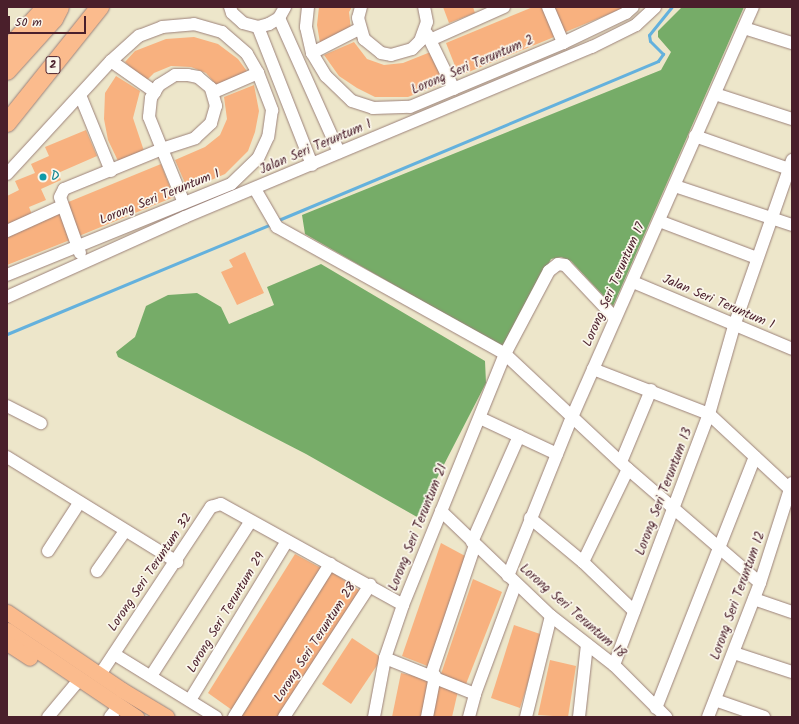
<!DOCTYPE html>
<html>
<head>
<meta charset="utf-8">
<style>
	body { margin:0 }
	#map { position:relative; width:799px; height:724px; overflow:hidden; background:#ede6ca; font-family:Kalam,sans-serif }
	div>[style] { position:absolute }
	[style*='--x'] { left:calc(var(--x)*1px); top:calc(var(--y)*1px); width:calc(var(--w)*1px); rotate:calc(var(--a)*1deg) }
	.forest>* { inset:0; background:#76ac68 }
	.stream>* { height:3px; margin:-1.5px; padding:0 1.5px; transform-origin:1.5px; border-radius:1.5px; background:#64b1dd }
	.building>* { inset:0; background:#f8b17f }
	.roads { filter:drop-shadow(0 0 1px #9c827a) drop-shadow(0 0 1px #9c827a) }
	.minor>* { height:12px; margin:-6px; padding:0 6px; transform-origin:6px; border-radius:6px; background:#fff }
	.major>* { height:15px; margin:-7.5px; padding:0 7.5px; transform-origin:7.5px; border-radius:7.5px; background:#fbbb8d }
	.highway>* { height:18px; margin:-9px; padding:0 9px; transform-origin:9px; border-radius:9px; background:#fbbb8d }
	.dots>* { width:11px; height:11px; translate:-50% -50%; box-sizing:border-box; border:2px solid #fbf7ec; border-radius:50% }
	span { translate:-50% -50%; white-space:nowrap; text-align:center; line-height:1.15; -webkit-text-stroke:3.5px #fbf7ec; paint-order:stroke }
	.shield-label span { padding:1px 3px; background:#fbf7ec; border:1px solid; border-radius:3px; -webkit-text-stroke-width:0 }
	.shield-label { font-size:12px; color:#4a1f2b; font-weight:700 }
	.street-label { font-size:13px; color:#4a1f2b }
	.culture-label { font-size:13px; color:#0d838f }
	.left { translate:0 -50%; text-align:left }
	.frame { position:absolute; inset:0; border:8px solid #4a1f2b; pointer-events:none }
	.scale { position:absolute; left:8px; top:16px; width:78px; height:18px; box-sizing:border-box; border:2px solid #4a1f2b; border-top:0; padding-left:5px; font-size:12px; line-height:14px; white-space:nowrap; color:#4a1f2b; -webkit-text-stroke:3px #fbf7ec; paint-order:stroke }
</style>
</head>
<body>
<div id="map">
	<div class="forest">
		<div style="clip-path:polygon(682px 7px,744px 7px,613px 306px,571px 261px,561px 257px,551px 259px,508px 345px,499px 345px,305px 234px,302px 215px,661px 70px,671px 52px,658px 37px,658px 31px)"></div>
		<div style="clip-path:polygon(321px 264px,485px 361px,486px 383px,417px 517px,306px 454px,118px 357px,116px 352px,135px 337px,146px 306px,168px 295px,197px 293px,221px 307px,229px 324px,274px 305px,267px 287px)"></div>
	</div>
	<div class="stream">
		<div style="--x:276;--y:221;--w:414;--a:-22.7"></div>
		<div style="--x:658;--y:61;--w:9;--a:-54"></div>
		<div style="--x:663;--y:54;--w:18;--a:-135"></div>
		<div style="--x:650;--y:41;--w:6;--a:-99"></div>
		<div style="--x:649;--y:35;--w:36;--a:-51"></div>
		<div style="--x:7;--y:334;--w:286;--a:-22.6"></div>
	</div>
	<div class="building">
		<div style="clip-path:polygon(319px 7px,352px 7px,349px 12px,351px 30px,320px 43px,317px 25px)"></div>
		<div style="clip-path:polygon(443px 7px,473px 7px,475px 13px,449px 23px)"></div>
		<div style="clip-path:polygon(533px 7px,542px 7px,554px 37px,459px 76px,446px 43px)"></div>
		<div style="clip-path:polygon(552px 7px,626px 7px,563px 33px)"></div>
		<div style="clip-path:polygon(194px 37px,218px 44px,238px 59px,249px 74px,218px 87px,206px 73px,191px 67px,171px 66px,154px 73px,145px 82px,125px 62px,135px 51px,166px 39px)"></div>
		<div style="clip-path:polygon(354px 42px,367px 59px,384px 65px,403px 63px,433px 51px,446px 82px,408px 97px,375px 97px,357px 88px,339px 76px,324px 55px)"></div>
		<div style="clip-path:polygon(116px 76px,140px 91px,133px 118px,144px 151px,119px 163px,108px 140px,104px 119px,105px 93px)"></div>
		<div style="clip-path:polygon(254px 85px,259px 111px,255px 132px,248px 151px,225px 174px,188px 190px,175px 160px,205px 147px,220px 135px,227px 119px,224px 97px)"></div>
		<div style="clip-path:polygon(86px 130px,97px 156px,58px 173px,61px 180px,41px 189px,46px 200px,29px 207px,33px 217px,7px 228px,7px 196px,19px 190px,15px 181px,35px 173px,31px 164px,49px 156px,45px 147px)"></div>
		<div style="clip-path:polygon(161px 164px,174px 197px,79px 236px,66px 203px)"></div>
		<div style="clip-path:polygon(60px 213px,70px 240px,7px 265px,7px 235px)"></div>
		<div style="clip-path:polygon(245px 252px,264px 293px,237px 305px,221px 272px,233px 267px,229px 260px)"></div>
		<div style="clip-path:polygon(441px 543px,467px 557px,430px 667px,402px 656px)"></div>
		<div style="clip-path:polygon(295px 554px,321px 568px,232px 710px,208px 693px)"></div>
		<div style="clip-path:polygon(332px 572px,362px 592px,279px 717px,240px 717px)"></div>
		<div style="clip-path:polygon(473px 579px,502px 592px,466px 684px,441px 674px)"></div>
		<div style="clip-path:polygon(514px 625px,543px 635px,520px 708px,491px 698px)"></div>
		<div style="clip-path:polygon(352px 638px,382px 658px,351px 704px,322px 684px)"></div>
		<div style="clip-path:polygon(550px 660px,576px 666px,568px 717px,538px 715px)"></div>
		<div style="clip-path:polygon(401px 673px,429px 679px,421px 717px,392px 717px)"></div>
		<div style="clip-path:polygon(438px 685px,458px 691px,452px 717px,431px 717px)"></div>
	</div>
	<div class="roads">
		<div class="minor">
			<div style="--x:230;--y:7;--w:6;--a:72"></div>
			<div style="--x:232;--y:13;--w:15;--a:42"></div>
			<div style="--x:243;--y:23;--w:16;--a:15"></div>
			<div style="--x:258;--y:27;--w:11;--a:-15"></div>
			<div style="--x:269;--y:24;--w:12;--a:-31"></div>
			<div style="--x:279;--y:18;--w:13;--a:-61"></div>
			<div style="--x:308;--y:7;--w:20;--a:96"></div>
			<div style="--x:306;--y:27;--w:27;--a:77"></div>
			<div style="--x:312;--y:53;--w:27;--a:59"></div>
			<div style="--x:326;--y:76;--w:36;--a:44"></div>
			<div style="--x:352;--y:101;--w:22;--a:18"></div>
			<div style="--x:373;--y:108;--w:37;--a:-2"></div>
			<div style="--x:410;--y:107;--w:166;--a:-22.7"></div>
			<div style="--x:563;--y:43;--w:70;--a:-25.5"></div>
			<div style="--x:626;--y:13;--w:9;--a:-41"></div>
			<div style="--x:361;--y:7;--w:11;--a:105"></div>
			<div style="--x:358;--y:18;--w:22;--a:74"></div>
			<div style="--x:364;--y:39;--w:22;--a:39"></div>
			<div style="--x:381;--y:53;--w:10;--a:11"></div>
			<div style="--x:391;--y:55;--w:22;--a:-16"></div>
			<div style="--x:412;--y:49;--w:11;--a:-45"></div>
			<div style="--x:420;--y:41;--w:20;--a:-70"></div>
			<div style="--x:427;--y:22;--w:15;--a:-101"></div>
			<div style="--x:548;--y:7;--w:39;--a:67"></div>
			<div style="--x:279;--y:18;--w:147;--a:65.9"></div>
			<div style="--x:258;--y:27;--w:148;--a:68.6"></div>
			<div style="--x:744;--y:28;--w:50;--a:17.4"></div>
			<div style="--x:427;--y:34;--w:61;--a:63.9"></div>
			<div style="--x:430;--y:40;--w:81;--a:-24"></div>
			<div style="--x:312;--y:53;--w:53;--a:-27.1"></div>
			<div style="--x:111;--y:61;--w:54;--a:35.2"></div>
			<div style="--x:214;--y:92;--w:48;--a:-23.4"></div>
			<div style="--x:715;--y:94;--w:81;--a:18"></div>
			<div style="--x:80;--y:95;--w:82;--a:67.8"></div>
			<div style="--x:695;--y:136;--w:100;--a:19.3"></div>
			<div style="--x:7;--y:174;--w:154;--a:-47.4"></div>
			<div style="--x:111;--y:61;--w:38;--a:-42"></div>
			<div style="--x:139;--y:36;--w:25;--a:-21"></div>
			<div style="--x:162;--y:27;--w:32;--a:-5"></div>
			<div style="--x:194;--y:24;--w:29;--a:16"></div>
			<div style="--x:222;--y:32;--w:33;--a:41"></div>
			<div style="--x:247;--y:54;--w:22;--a:60"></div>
			<div style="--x:258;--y:73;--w:40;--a:69"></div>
			<div style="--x:272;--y:110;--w:27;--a:98"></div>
			<div style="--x:268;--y:137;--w:23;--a:115"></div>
			<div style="--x:258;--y:158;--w:37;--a:136"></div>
			<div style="--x:231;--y:184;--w:242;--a:157.9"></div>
			<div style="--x:675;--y:186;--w:123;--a:18.4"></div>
			<div style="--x:255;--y:189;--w:44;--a:59.9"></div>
			<div style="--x:277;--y:227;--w:261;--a:29.1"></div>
			<div style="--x:505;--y:354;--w:168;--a:43.1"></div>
			<div style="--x:628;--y:469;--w:174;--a:40.8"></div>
			<div style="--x:659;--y:221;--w:105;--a:20.7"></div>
			<div style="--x:7;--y:231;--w:60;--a:-24.4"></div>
			<div style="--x:80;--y:253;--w:59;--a:-109.7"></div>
			<div style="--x:60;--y:197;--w:9;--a:-63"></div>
			<div style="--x:64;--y:189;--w:106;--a:-22.2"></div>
			<div style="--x:162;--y:149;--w:35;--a:-18"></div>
			<div style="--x:195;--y:138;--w:22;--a:-43"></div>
			<div style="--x:211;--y:123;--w:18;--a:-74"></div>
			<div style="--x:216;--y:106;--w:19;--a:-106"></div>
			<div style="--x:211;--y:88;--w:17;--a:-140"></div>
			<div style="--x:198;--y:77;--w:10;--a:-169"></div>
			<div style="--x:188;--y:75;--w:13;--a:180"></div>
			<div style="--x:175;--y:75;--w:19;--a:148"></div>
			<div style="--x:159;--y:85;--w:15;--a:122"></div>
			<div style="--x:151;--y:98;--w:19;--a:96"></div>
			<div style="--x:149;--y:117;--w:35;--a:68"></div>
			<div style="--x:162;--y:149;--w:58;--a:67.8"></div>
			<div style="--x:633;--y:282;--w:173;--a:22.8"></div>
			<div style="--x:7;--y:297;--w:195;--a:-24.2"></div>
			<div style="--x:185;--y:217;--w:441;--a:-22.7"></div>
			<div style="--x:592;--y:47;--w:49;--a:-26.6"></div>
			<div style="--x:636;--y:25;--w:26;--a:-43"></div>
			<div style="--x:593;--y:369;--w:124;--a:21.2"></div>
			<div style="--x:709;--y:414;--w:113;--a:42.9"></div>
			<div style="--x:7;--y:406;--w:38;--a:27"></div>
			<div style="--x:480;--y:418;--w:85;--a:25.1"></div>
			<div style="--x:7;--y:457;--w:200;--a:31.7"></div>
			<div style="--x:621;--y:462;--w:78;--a:-67.4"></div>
			<div style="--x:441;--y:511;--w:152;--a:43.7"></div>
			<div style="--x:551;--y:616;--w:80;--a:37.9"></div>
			<div style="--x:614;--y:665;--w:74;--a:45"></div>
			<div style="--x:530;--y:518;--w:69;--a:39.7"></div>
			<div style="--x:583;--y:562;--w:71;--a:43.9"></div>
			<div style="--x:472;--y:542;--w:116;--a:-66.1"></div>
			<div style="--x:48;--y:551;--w:57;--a:-57.1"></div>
			<div style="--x:583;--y:562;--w:103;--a:-64.2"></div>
			<div style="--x:97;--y:571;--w:49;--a:-55"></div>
			<div style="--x:508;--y:576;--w:171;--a:-68.1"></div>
			<div style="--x:572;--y:417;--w:448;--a:-66.2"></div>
			<div style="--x:754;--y:599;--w:40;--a:18.9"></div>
			<div style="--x:734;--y:653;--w:61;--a:18.1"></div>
			<div style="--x:114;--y:654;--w:120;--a:31.7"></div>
			<div style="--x:385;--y:658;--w:97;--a:21.8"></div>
			<div style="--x:614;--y:665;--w:268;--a:-69.3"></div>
			<div style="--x:709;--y:414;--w:91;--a:-74.1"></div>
			<div style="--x:734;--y:326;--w:176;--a:-70.7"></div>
			<div style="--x:103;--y:670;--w:196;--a:-56.5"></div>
			<div style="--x:211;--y:507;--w:10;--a:-17"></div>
			<div style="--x:221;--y:504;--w:208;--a:29"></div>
			<div style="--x:431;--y:675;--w:137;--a:-71.3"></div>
			<div style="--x:151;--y:676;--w:184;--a:-57.2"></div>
			<div style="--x:190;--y:700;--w:186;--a:-58.6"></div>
			<div style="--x:715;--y:700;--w:52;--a:19.1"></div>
			<div style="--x:656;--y:708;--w:270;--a:-68.5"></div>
			<div style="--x:48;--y:717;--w:48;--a:-50"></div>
			<div style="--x:110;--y:717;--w:14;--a:-51"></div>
			<div style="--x:234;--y:717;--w:181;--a:-57.9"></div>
			<div style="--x:284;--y:717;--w:158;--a:-56.9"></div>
			<div style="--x:374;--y:717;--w:60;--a:-79.4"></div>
			<div style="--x:385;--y:658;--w:56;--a:-71.2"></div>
			<div style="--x:403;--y:605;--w:271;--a:-67.9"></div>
			<div style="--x:505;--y:354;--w:94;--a:-62.1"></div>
			<div style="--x:549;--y:271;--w:11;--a:-38"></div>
			<div style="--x:558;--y:264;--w:7;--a:8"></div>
			<div style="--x:565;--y:265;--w:73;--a:46.7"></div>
			<div style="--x:427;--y:717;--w:42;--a:-79"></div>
			<div style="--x:469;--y:717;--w:24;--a:-75"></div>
			<div style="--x:475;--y:694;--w:118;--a:-69.7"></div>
			<div style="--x:526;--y:717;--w:104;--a:-76.1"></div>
			<div style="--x:579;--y:717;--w:73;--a:-83.7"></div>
			<div style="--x:708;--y:717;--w:144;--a:-68.8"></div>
			<div style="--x:760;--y:583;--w:105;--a:-72.3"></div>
		</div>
		<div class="major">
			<div style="--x:7;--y:612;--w:139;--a:34.1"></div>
			<div style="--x:122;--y:690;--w:52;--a:31"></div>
			<div style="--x:7;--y:630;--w:156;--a:34"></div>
			<div style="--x:7;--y:643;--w:27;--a:33"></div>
		</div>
		<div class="highway">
			<div style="--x:7;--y:50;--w:58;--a:-47.8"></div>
			<div style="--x:7;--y:71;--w:70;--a:-47.9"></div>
			<div style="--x:54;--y:19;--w:13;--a:-63"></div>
			<div style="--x:7;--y:123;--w:149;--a:-51.3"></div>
		</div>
	</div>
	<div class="dots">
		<div style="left:43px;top:177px;background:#0f9aa8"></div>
	</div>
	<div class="shield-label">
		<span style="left:53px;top:65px">2</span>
	</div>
	<div class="street-label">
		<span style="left:473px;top:66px;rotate:-23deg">Lorong Seri Teruntum 2</span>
		<span style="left:316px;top:148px;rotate:-23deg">Jalan Seri Teruntum 1</span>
		<span style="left:160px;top:198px;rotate:-22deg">Lorong Seri Teruntum 1</span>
		<span style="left:615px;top:285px;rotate:-66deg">Lorong Seri Teruntum 17</span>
		<span style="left:718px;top:303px;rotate:23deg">Jalan Seri Teruntum 1</span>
		<span style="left:665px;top:492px;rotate:-69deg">Lorong Seri Teruntum 13</span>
		<span style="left:419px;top:528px;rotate:-68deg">Lorong Seri Teruntum 21</span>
		<span style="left:151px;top:573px;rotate:-56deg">Lorong Seri Teruntum 32</span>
		<span style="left:739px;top:596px;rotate:-70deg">Lorong Seri Teruntum 12</span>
		<span style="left:572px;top:612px;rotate:41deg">Lorong Seri Teruntum 18</span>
		<span style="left:227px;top:613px;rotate:-59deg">Lorong Seri Teruntum 29</span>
		<span style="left:316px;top:643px;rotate:-57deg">Lorong Seri Teruntum 28</span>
	</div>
	<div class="culture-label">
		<span class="left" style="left:51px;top:177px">D</span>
	</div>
	<div class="frame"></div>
	<div class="scale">50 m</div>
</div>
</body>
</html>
